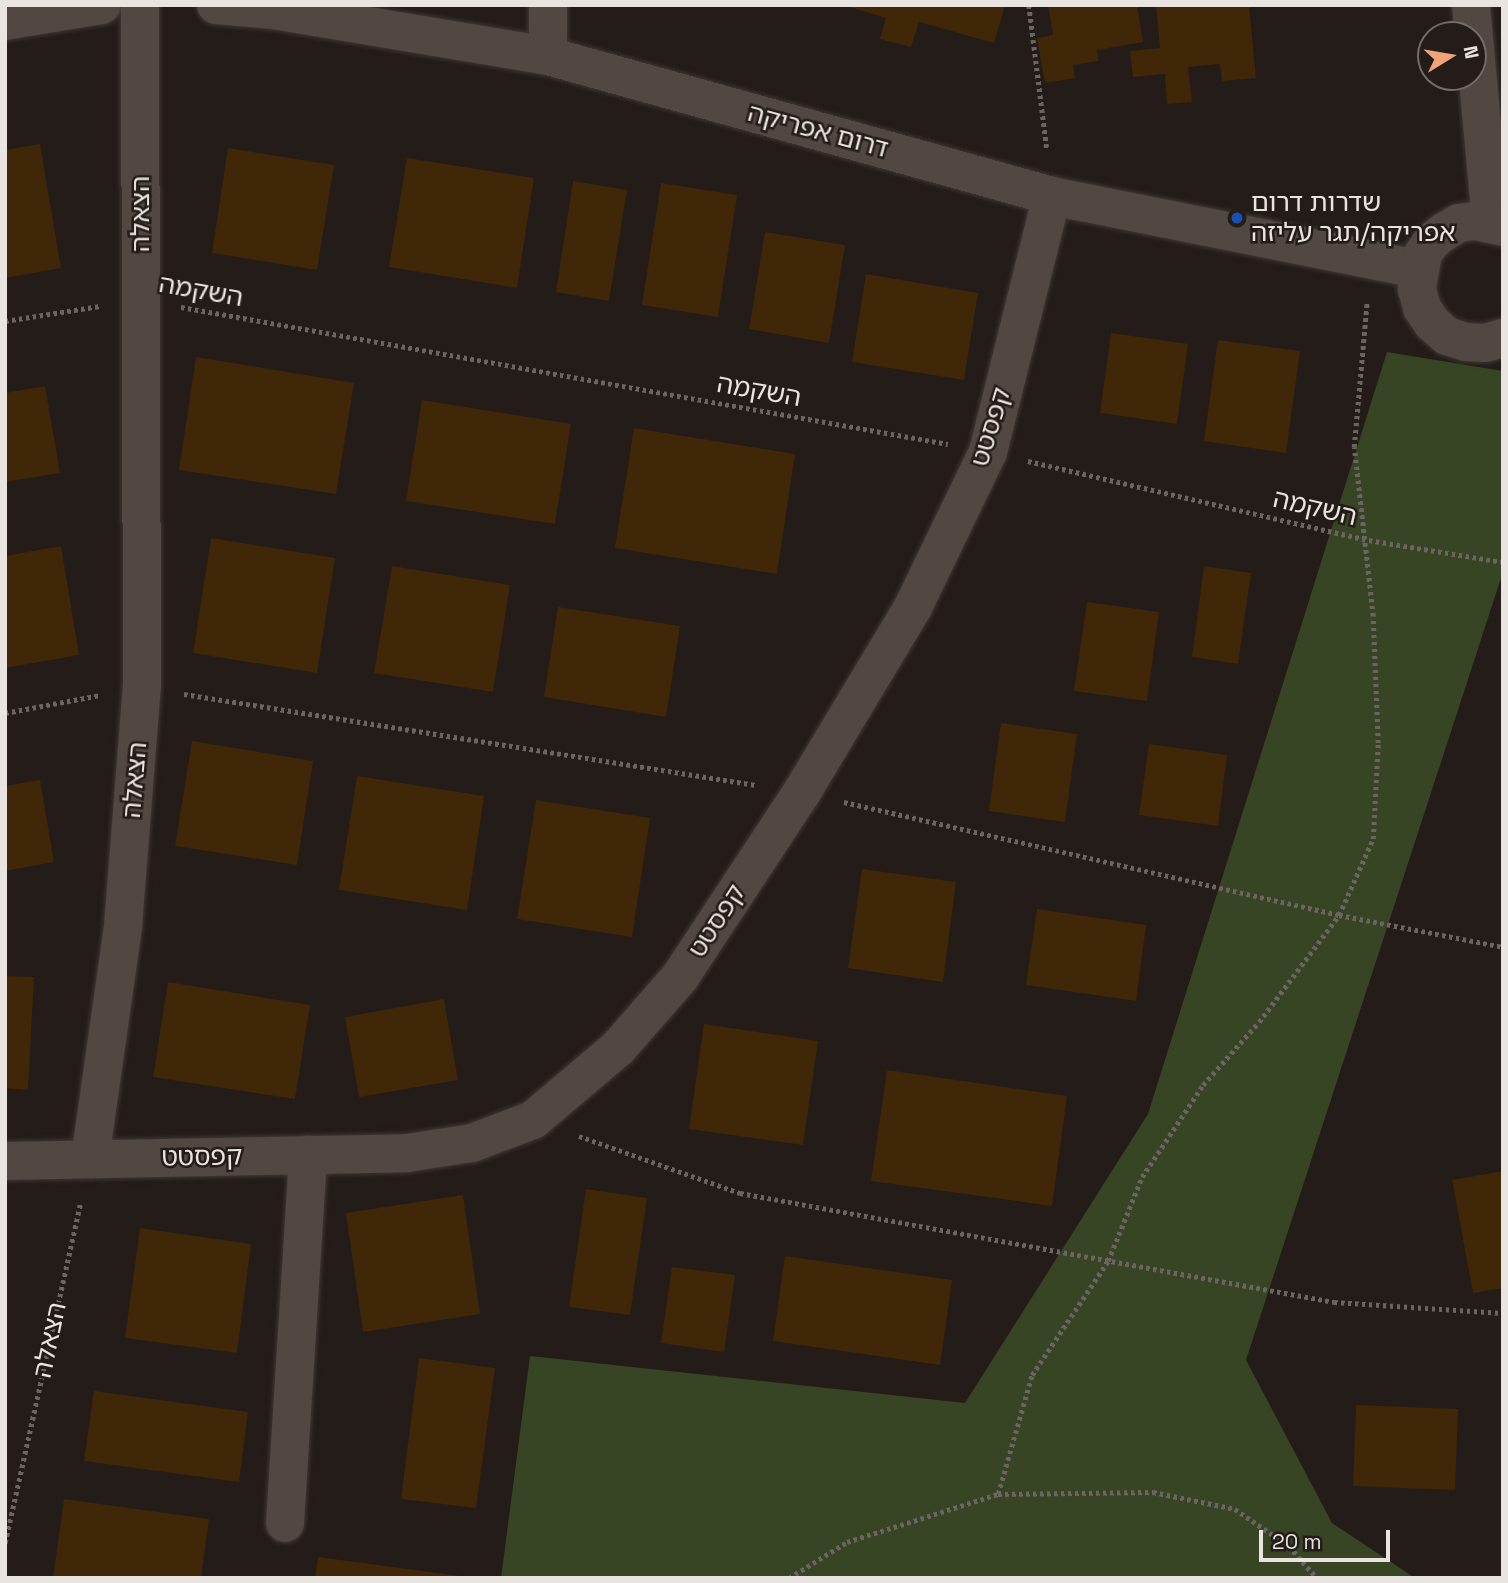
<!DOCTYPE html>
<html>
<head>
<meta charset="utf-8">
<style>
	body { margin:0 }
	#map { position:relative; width:1508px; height:1583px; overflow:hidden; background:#241c18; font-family:"Space Grotesk","Noto Sans Hebrew",sans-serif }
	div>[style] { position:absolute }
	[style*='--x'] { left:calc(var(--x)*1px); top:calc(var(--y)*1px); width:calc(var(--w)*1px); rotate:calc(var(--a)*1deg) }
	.green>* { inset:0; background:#384525 }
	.building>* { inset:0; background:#3f2707 }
	.path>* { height:4.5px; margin-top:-2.25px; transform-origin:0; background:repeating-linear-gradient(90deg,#6c6461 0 3.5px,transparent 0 7px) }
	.roads { filter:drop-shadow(0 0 2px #3e3735) drop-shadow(0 0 2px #3e3735) }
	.minor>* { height:38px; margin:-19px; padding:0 19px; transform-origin:19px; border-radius:19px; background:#514743 }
	.dots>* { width:19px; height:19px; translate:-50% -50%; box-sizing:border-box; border:4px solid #241c18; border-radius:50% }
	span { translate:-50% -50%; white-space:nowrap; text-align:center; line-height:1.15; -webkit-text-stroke:5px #241c18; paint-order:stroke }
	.street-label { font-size:26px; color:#eae4e1 }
	.poi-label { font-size:26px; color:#eae4e1 }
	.left { translate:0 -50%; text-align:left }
	.frame { position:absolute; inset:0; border:7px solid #eae4e1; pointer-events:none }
	.north { position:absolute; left:1417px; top:21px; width:70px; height:70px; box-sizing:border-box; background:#241c18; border:2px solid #736c68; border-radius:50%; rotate:79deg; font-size:19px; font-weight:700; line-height:28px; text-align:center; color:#eae4e1 }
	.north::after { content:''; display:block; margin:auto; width:24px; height:32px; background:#efa376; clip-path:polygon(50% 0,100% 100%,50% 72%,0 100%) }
	.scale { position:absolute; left:1259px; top:1530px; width:131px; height:32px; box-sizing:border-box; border:4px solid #eae4e1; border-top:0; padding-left:9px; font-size:21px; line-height:24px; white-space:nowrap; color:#eae4e1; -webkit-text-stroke:5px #241c18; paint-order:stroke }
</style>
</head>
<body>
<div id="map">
	<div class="green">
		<div style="clip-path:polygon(1387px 352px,1503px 371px,1503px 572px,1246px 1360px,1332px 1523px,1415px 1578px,501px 1578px,530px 1356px,965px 1403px,1148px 1114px)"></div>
	</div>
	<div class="building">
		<div style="clip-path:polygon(844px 5px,1005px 5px,994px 43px,919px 22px,911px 47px,880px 39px,886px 18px)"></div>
		<div style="clip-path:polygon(1048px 5px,1137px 5px,1143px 42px,1097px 50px,1099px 61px,1073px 65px,1075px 78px,1045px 83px,1037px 38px,1053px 35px)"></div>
		<div style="clip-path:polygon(1156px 5px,1249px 5px,1256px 78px,1222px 81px,1220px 64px,1188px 67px,1192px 102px,1167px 104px,1165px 74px,1133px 77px,1130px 51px,1160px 48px)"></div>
		<div style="clip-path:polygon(40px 144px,61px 268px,5px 278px,5px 150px)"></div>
		<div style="clip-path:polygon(228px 148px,334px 165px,317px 270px,212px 253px)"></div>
		<div style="clip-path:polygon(407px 158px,534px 178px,517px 288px,389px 267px)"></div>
		<div style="clip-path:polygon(573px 181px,627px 190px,609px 301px,556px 292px)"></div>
		<div style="clip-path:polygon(661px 183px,737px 195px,718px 317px,642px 305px)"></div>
		<div style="clip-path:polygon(765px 232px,845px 245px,829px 343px,749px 329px)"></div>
		<div style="clip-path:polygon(866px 274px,978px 293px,964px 380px,852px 362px)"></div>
		<div style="clip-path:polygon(1111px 333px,1188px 344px,1177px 424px,1100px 413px)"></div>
		<div style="clip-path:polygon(1218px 340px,1300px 351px,1286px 453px,1204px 441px)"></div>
		<div style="clip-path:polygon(196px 357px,354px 383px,336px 494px,179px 470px)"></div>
		<div style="clip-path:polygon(45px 386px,60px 473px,5px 482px,5px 393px)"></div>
		<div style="clip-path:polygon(422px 400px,571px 424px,555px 524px,406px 501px)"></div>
		<div style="clip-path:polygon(634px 428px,795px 454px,777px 574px,615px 548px)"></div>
		<div style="clip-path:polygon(211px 538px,335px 558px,317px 673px,193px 653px)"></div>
		<div style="clip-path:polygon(61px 546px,79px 655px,5px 668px,5px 556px)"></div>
		<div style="clip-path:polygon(392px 566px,510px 585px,493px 692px,374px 673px)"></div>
		<div style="clip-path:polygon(1204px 566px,1251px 573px,1238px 664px,1192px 657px)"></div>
		<div style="clip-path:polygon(1087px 602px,1159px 612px,1147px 701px,1074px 691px)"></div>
		<div style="clip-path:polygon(558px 607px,680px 626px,666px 717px,544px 697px)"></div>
		<div style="clip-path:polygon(1001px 723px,1077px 734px,1065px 822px,989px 811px)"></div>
		<div style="clip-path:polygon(192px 741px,313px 761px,297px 865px,175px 846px)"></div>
		<div style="clip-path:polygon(1149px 744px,1227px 755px,1218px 826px,1139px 815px)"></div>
		<div style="clip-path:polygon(357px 776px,484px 796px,467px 910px,339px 890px)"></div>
		<div style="clip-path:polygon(40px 780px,54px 862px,5px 871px,5px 786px)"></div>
		<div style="clip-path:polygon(536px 800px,650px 818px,632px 937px,517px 919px)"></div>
		<div style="clip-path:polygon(862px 869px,956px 882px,943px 982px,848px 968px)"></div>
		<div style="clip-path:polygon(1037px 909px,1146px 925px,1136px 1001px,1026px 985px)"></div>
		<div style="clip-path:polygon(5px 976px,34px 977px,28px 1090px,5px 1088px)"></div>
		<div style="clip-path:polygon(168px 982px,310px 1005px,295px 1099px,153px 1077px)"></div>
		<div style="clip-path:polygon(444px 999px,458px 1080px,359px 1097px,345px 1017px)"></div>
		<div style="clip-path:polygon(704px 1024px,818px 1041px,803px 1145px,689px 1129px)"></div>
		<div style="clip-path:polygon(887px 1070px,1067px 1096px,1052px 1206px,871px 1181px)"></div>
		<div style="clip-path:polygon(1503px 1171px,1503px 1288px,1473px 1293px,1452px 1180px)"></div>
		<div style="clip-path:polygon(586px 1189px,647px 1198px,630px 1315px,569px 1307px)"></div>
		<div style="clip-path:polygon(463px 1195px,480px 1314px,363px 1332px,346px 1213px)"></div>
		<div style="clip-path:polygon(140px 1228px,251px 1244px,237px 1353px,125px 1338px)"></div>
		<div style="clip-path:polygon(785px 1256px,952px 1280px,940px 1365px,773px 1341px)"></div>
		<div style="clip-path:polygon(672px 1267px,735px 1275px,724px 1352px,661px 1343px)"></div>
		<div style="clip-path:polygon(419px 1358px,495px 1368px,476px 1508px,401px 1499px)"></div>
		<div style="clip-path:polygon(94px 1391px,248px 1412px,239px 1482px,84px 1461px)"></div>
		<div style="clip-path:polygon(1356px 1405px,1458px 1409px,1455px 1490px,1353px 1486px)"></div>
		<div style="clip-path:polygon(64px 1499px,209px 1519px,201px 1578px,53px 1578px)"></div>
		<div style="clip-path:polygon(318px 1557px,460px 1576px,460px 1578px,315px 1578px)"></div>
	</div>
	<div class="path">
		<div style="--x:1029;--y:5;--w:146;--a:82.9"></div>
		<div style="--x:181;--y:307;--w:779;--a:10.13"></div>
		<div style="--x:5;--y:321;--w:96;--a:-9"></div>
		<div style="--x:1028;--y:461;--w:343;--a:13.1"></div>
		<div style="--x:1362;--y:539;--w:143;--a:9.3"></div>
		<div style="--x:184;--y:694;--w:579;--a:9.04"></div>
		<div style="--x:5;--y:713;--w:97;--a:-10.7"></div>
		<div style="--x:844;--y:802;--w:508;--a:12.86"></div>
		<div style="--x:1339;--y:915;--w:167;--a:11"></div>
		<div style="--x:579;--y:1136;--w:171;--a:19.5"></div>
		<div style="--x:740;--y:1193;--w:604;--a:10.4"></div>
		<div style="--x:1334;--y:1302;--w:169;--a:3.7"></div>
		<div style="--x:998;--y:1494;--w:124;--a:-74.1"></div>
		<div style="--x:1032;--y:1375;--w:137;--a:-56.3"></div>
		<div style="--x:1108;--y:1261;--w:91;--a:-68"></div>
		<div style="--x:1142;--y:1177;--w:110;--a:-56.5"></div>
		<div style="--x:1203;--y:1085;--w:84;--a:-48.4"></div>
		<div style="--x:1259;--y:1022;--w:134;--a:-53.2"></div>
		<div style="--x:1339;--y:915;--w:83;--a:-65.9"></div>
		<div style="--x:1373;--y:839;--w:96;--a:-87"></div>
		<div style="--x:1378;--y:743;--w:127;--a:-92.3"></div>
		<div style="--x:1373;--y:616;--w:170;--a:-96.4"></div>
		<div style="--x:1354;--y:447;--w:146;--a:-84.9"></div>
		<div style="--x:5;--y:1543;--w:350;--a:-77.5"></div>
		<div style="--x:789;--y:1578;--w:68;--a:-31.8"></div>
		<div style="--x:847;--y:1542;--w:158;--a:-17.6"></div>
		<div style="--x:998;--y:1494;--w:155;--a:-0.7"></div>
		<div style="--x:1153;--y:1492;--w:84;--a:11.7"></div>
		<div style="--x:1235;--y:1509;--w:65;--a:34.4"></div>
		<div style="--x:1289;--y:1546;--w:43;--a:48.8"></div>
	</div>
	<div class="roads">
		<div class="minor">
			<div style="--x:216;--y:5;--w:57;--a:5"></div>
			<div style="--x:273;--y:10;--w:279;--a:9.5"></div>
			<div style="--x:548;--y:56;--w:523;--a:15.52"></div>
			<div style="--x:1052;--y:196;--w:373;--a:11.3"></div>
			<div style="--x:1471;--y:5;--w:218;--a:84.7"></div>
			<div style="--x:5;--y:21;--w:98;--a:-9.4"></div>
			<div style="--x:548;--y:56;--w:51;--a:-90"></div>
			<div style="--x:1503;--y:227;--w:29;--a:-168"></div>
			<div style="--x:1475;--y:221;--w:16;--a:173"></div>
			<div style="--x:1459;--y:223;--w:16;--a:150"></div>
			<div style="--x:1445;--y:231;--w:16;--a:142"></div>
			<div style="--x:1432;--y:241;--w:16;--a:125"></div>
			<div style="--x:1423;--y:254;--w:36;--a:100"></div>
			<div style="--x:1417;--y:289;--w:20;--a:75"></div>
			<div style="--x:1422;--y:308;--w:18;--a:56"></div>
			<div style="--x:1432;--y:323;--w:20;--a:41"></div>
			<div style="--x:1447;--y:336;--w:20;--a:18"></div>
			<div style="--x:1466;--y:342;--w:19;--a:3"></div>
			<div style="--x:1485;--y:343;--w:19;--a:-16"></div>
			<div style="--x:90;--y:1159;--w:235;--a:-81.9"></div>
			<div style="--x:123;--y:926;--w:240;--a:-85.5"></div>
			<div style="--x:142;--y:687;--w:682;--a:-90.17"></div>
			<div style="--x:5;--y:1161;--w:402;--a:-1.1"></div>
			<div style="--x:407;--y:1153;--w:66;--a:-8.7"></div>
			<div style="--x:472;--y:1143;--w:65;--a:-20.7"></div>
			<div style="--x:533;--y:1120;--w:113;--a:-40.3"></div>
			<div style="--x:619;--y:1047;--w:93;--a:-48.9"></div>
			<div style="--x:680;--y:977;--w:222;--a:-56.6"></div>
			<div style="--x:802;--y:792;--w:216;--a:-59"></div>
			<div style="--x:913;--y:607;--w:172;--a:-64.2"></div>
			<div style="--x:988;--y:452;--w:264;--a:-76"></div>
			<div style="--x:285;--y:1523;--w:369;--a:-86.4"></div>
		</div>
	</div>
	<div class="dots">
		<div style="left:1237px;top:218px;background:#1a4fb4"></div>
	</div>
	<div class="street-label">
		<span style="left:818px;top:131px;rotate:15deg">דרום אפריקה</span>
		<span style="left:141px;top:214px;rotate:-90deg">הצאלה</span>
		<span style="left:201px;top:291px;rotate:10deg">השקמה</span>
		<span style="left:759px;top:391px;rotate:10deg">השקמה</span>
		<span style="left:991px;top:427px;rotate:-73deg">קפסטט</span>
		<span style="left:1315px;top:508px;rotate:13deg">השקמה</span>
		<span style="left:135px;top:780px;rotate:-85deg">הצאלה</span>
		<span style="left:717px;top:921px;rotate:-57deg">קפסטט</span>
		<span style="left:202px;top:1157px;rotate:-1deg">קפסטט</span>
		<span style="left:50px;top:1340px;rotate:-78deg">הצאלה</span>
	</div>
	<div class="poi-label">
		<span class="left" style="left:1251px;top:218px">שדרות דרום<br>אפריקה/תגר עליזה</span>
	</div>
	<div class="frame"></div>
	<div class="north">N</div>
	<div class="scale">20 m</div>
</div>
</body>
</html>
